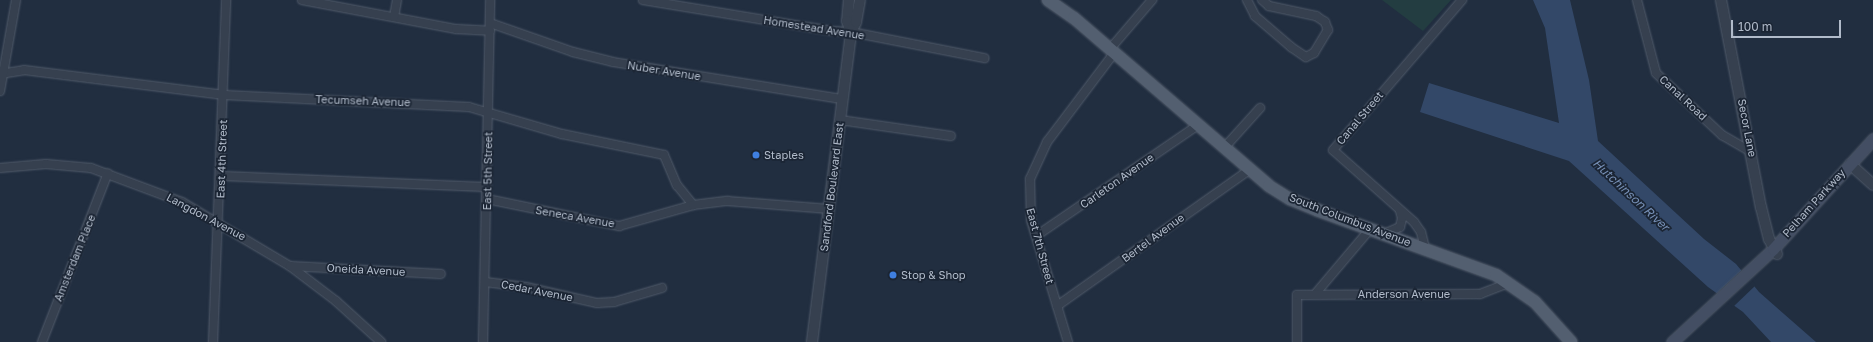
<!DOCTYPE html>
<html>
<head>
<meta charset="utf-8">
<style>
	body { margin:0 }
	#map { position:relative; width:1873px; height:342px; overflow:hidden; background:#212e40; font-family:"Golos Text",sans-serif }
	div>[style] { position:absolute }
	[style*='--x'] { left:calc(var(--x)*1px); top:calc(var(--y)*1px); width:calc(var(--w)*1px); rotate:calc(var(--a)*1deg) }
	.green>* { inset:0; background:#233d41 }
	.water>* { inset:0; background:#334868 }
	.pier>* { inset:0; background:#212e40 }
	.roads { filter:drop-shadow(0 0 1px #515b6a) drop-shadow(0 0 1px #515b6a) }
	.minor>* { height:8px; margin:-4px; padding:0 4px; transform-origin:4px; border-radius:4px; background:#36404f }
	.tertiary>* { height:10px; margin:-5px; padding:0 5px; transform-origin:5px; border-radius:5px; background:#36404f }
	.secondary>* { height:11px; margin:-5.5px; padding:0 5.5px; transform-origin:5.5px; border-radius:5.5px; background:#434e63 }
	.primary>* { height:12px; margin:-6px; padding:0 6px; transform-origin:6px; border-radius:6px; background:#535f70 }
	.dots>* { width:11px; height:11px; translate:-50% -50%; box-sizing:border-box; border:2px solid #1b2534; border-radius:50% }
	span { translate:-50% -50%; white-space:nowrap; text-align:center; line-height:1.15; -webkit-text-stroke:3.5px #1b2534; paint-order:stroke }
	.street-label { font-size:11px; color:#b1bbca }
	.poi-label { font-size:11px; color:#b1bbca }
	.left { translate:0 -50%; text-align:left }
	.water-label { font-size:12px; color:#768fb5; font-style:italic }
	.scale { position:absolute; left:1731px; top:20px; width:110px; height:18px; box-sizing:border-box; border:2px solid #b1bbca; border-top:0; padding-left:5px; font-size:12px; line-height:14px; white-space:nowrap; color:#b1bbca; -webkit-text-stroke:3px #1b2534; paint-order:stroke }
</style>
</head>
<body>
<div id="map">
	<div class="green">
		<div style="clip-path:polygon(1382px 0,1451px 0,1423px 31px)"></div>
	</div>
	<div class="water">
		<div style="clip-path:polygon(1533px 0,1570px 0,1589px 80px,1598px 141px,1704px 239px,1736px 264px,1759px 292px,1816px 342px,1771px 342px,1743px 312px,1708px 287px,1569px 161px,1420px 112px,1429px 83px,1559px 123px,1545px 28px)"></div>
	</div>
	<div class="pier">
		<div style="clip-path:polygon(1743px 269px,1756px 285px,1733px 307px,1715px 295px)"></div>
	</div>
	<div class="roads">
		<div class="minor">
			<div style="--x:302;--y:0;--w:157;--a:10.7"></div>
			<div style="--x:456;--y:29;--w:34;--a:3"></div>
			<div style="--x:643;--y:0;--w:192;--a:9.3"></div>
			<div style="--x:832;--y:31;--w:19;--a:3"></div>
			<div style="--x:851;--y:32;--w:136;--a:11.1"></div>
			<div style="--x:1247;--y:0;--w:18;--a:63"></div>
			<div style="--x:1255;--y:16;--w:48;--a:40.7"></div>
			<div style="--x:1291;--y:47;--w:18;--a:34"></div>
			<div style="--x:1306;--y:57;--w:9;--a:-27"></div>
			<div style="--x:1314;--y:53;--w:27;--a:-59"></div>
			<div style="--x:1328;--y:30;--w:9;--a:-111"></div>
			<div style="--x:1325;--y:22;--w:11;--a:-146"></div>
			<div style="--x:1316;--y:16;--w:48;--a:-168"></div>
			<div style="--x:1269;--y:6;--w:9;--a:-139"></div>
			<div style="--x:1637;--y:0;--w:75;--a:75.4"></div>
			<div style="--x:1656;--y:73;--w:91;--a:43.2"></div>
			<div style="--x:1722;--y:135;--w:34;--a:30"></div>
			<div style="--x:394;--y:17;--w:17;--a:-80"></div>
			<div style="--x:490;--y:23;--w:88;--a:19.3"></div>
			<div style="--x:573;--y:52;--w:41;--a:14"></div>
			<div style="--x:613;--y:62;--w:232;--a:9.2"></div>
			<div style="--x:1110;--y:49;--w:65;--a:-49.4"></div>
			<div style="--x:0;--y:74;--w:24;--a:-9"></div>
			<div style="--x:24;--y:70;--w:202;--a:7.1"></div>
			<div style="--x:224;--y:95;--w:245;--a:2.8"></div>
			<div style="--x:469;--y:107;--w:97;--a:16.2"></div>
			<div style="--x:562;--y:134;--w:104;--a:11.6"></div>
			<div style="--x:664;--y:155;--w:33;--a:67"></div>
			<div style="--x:677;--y:185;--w:26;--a:51"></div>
			<div style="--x:0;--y:91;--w:92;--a:-80"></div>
			<div style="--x:840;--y:120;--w:112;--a:8.2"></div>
			<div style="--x:1224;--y:148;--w:54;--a:-48"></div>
			<div style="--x:0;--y:168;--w:46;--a:-5"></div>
			<div style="--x:46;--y:164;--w:45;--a:5.1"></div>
			<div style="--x:91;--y:168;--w:97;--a:20.5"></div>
			<div style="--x:182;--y:202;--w:126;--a:30.7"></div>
			<div style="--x:290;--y:266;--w:58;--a:37.3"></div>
			<div style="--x:336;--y:301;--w:61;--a:42.3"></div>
			<div style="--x:221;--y:176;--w:266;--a:2.4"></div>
			<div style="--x:487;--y:199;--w:135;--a:11.6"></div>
			<div style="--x:619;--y:226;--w:77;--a:-15.8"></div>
			<div style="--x:693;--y:205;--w:35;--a:-7"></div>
			<div style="--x:728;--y:201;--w:101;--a:4.5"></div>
			<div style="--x:1384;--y:234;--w:17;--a:-24"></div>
			<div style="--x:1400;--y:227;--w:9;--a:-77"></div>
			<div style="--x:1402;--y:218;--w:7;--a:-106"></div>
			<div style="--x:1036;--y:236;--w:196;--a:-34.4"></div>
			<div style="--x:1425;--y:248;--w:16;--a:-104"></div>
			<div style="--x:1421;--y:232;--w:12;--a:-125"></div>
			<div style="--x:1414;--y:222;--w:108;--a:-138.4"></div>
			<div style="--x:1333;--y:150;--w:198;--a:-49.3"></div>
			<div style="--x:290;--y:266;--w:151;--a:3"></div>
			<div style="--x:485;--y:282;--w:41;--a:7"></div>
			<div style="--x:526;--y:287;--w:73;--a:12.7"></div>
			<div style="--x:597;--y:303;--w:17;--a:-3"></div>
			<div style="--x:614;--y:302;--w:50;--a:-16.3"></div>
			<div style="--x:1316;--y:293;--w:84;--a:-49.8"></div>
			<div style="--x:1057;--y:306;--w:235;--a:-35.3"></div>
			<div style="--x:42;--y:342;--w:181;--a:-68.7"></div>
			<div style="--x:213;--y:342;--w:342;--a:-87.8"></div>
			<div style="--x:483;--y:342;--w:342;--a:-88.8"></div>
			<div style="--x:1068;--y:342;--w:127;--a:-106.9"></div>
			<div style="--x:1031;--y:220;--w:41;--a:-91.4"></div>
			<div style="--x:1030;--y:179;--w:41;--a:-65.3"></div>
			<div style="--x:1047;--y:142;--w:111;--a:-53"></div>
			<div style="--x:1297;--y:342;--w:47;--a:-90"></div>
			<div style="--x:1297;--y:295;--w:183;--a:-0.3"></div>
			<div style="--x:1480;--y:294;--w:31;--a:-21"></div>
		</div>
		<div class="tertiary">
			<div style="--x:849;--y:0;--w:21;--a:95"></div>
			<div style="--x:847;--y:21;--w:12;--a:70"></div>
			<div style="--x:1721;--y:0;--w:211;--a:79.1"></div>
			<div style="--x:1761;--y:207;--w:33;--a:76"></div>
			<div style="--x:1769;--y:239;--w:17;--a:62"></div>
			<div style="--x:1850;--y:164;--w:31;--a:42"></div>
			<div style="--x:812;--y:342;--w:312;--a:-82.8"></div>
			<div style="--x:851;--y:32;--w:11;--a:-63"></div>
			<div style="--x:856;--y:22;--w:22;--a:-80"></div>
		</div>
		<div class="secondary">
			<div style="--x:1672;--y:342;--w:137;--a:-42.6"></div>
			<div style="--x:1773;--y:249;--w:149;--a:-47.7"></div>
		</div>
		<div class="primary">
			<div style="--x:1048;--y:0;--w:32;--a:35"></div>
			<div style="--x:1074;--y:18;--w:257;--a:40.7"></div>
			<div style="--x:1269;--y:186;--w:25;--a:32"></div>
			<div style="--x:1290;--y:199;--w:29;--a:22"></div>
			<div style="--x:1317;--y:210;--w:190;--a:20"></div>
			<div style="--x:1496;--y:275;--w:47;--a:34.7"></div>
			<div style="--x:1535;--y:302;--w:54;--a:48"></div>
		</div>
	</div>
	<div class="dots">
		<div style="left:756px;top:155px;background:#3f7fe0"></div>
		<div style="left:893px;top:275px;background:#3f7fe0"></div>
	</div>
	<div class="street-label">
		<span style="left:814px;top:28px;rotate:9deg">Homestead Avenue</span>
		<span style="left:664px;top:71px;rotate:9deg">Nuber Avenue</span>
		<span style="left:1683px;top:98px;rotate:43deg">Canal Road</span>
		<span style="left:363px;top:101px;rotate:2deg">Tecumseh Avenue</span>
		<span style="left:1360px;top:118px;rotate:-50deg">Canal Street</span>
		<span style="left:1747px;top:128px;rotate:79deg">Secor Lane</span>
		<span style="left:222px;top:159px;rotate:-88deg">East 4th Street</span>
		<span style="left:488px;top:171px;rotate:-89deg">East 5th Street</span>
		<span style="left:1117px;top:181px;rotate:-35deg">Carleton Avenue</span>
		<span style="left:832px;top:187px;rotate:-83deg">Sandford Boulevard East</span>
		<span style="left:1814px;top:203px;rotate:-48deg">Pelham Parkway</span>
		<span style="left:206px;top:217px;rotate:28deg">Langdon Avenue</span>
		<span style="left:575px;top:217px;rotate:10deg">Seneca Avenue</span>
		<span style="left:1350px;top:220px;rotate:21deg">South Columbus Avenue</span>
		<span style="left:1153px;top:238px;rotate:-36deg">Bertel Avenue</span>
		<span style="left:1040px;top:246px;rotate:75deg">East 7th Street</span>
		<span style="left:75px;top:258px;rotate:-68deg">Amsterdam Place</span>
		<span style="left:366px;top:270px;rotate:3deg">Oneida Avenue</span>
		<span style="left:537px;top:291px;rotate:11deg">Cedar Avenue</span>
		<span style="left:1404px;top:294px">Anderson Avenue</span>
	</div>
	<div class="poi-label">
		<span class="left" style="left:764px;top:155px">Staples</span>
		<span class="left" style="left:901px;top:275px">Stop &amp; Shop</span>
	</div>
	<div class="water-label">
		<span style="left:1631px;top:195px;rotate:43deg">Hutchinson River</span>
	</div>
	<div class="scale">100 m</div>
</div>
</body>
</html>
